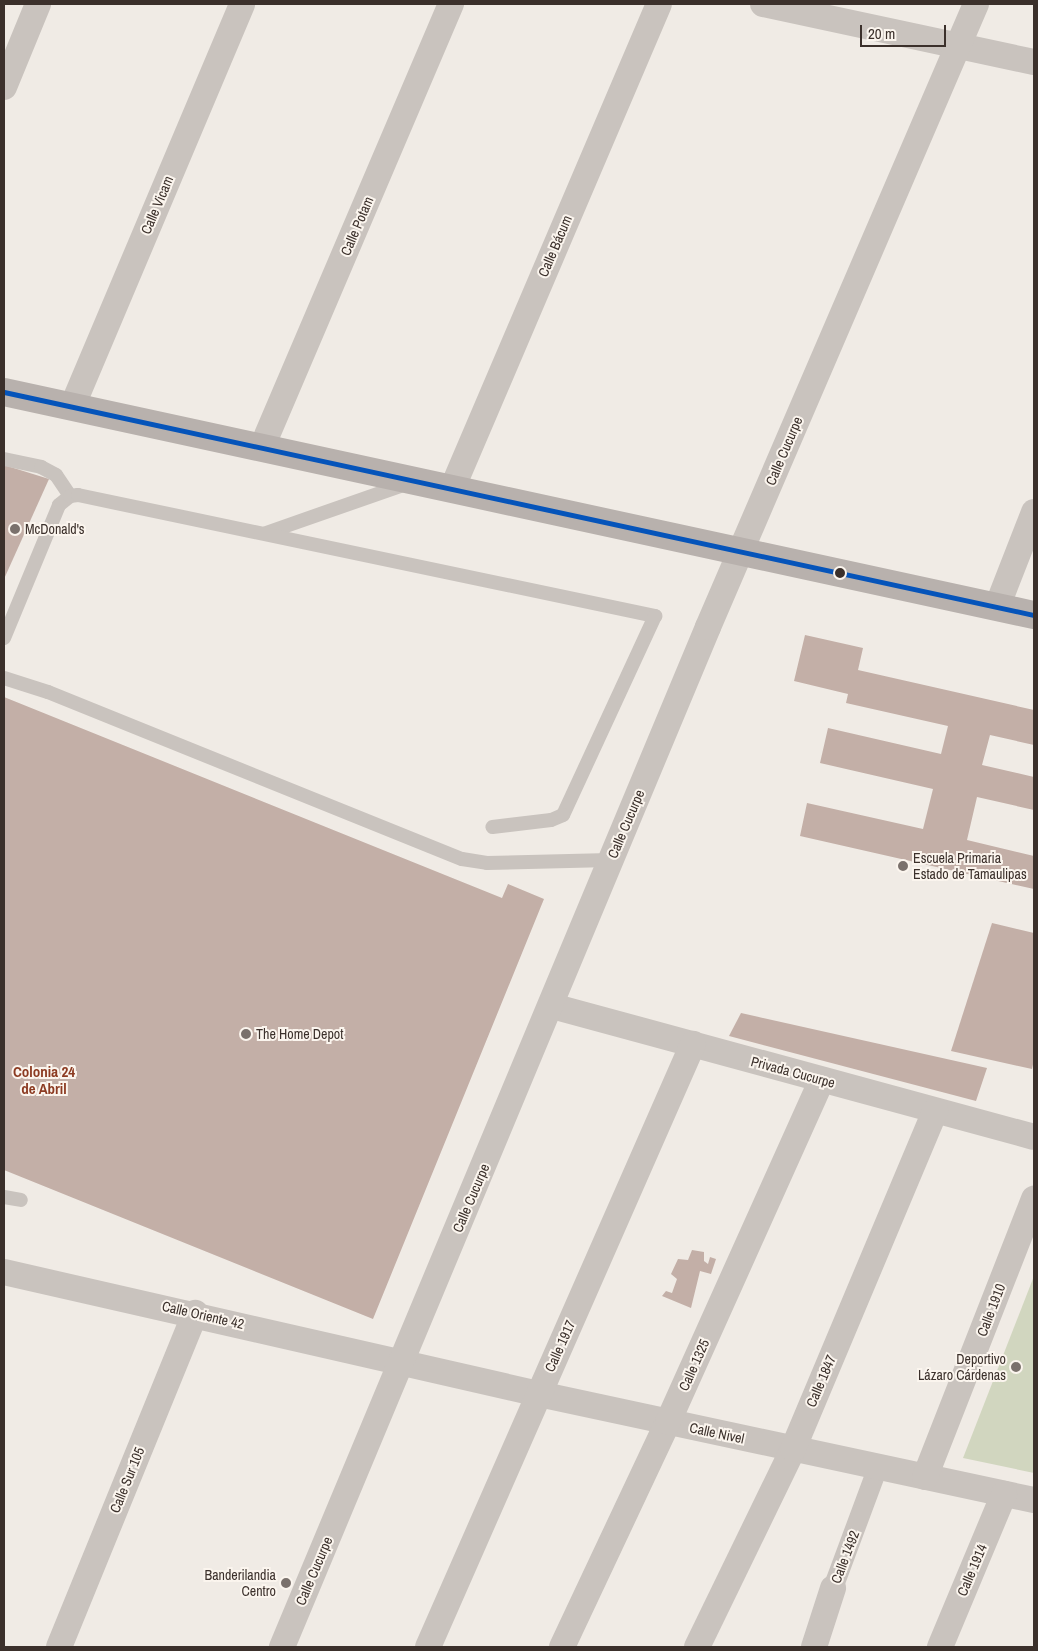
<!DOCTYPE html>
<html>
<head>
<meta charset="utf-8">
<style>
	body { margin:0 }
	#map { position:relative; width:1038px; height:1651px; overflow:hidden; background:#f0ebe5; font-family:"Archivo Narrow",sans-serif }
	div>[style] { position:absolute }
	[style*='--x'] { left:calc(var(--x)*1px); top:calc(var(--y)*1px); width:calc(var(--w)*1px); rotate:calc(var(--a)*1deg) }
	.green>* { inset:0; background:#d1d6bf }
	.building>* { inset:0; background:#c3afa7 }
	.service>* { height:14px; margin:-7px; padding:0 7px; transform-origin:7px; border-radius:7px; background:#c9c3be }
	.pedestrian>* { height:20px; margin:-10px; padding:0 10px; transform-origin:10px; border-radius:10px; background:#c9c3be }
	.minor>* { height:26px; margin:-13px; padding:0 13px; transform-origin:13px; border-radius:13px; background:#c9c3be }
	.primary>* { height:28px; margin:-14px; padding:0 14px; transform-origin:14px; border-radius:14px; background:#b8b1ad }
	.bus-1>* { height:5px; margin:-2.5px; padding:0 2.5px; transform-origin:2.5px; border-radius:2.5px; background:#0554ba }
	.dots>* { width:14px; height:14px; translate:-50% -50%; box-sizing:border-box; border:2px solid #fbf5ee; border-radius:50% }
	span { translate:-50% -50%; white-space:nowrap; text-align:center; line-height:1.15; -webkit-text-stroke:4px #fbf5ee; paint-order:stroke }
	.street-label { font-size:14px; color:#3b302b }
	.poi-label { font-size:14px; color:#3b302b }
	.left { translate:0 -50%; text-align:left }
	.right { translate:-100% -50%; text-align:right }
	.neighbourhood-label { font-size:15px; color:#8c3b22; font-weight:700 }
	.frame { position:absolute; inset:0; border:5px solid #3b302b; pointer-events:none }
	.scale { position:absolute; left:860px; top:25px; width:86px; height:22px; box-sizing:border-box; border:2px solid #3b302b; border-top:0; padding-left:6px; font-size:15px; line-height:18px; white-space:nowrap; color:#3b302b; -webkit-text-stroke:4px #fbf5ee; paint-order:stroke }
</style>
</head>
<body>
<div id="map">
	<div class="green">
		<div style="clip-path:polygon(1034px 1276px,1034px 1473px,963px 1458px)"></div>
	</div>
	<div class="building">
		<div style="clip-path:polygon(4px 465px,49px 479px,4px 579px)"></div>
		<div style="clip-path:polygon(805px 635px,863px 648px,858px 670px,1034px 710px,1034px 745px,990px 735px,982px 765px,1034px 777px,1034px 810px,977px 797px,967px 840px,1034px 856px,1034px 889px,800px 836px,807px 803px,923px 829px,933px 789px,820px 763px,828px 728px,941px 754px,948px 726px,846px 703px,848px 694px,794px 681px)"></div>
		<div style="clip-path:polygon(4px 697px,502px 898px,508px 884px,544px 899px,373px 1319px,4px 1170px)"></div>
		<div style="clip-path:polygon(992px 923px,1034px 933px,1034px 1060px,1032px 1069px,951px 1051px)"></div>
		<div style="clip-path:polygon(741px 1013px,987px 1068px,976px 1101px,729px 1036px)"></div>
		<div style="clip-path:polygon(692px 1250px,704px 1252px,704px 1261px,708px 1264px,710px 1257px,716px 1259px,711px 1274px,700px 1271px,691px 1308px,662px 1296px,666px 1291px,672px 1293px,677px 1279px,671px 1274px,678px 1259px,688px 1260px)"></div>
	</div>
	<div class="service">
		<div style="--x:4;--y:459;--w:38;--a:12"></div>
		<div style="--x:41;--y:467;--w:17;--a:28"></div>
		<div style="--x:56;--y:475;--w:25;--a:56"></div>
		<div style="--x:266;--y:533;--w:148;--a:-19.3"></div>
		<div style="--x:4;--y:638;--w:144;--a:-67.5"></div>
		<div style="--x:59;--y:505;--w:14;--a:-39"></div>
		<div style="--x:70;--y:496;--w:8;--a:-7"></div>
		<div style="--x:78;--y:495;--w:590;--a:11.84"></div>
		<div style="--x:655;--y:616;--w:219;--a:114.8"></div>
		<div style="--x:563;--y:815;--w:13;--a:157"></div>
		<div style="--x:551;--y:820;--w:59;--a:173.2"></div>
		<div style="--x:4;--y:678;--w:46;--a:17.7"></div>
		<div style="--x:48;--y:692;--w:446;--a:22"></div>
		<div style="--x:462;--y:859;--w:25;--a:9"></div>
		<div style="--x:487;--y:863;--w:123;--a:-1.4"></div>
		<div style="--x:4;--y:1197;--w:17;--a:10"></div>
	</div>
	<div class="pedestrian">
		<div style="--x:833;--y:1588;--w:129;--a:-69.6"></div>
	</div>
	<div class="minor">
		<div style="--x:763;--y:4;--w:277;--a:12.1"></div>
		<div style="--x:4;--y:87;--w:90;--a:-67.7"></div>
		<div style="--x:72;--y:407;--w:437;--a:-67.1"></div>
		<div style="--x:262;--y:447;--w:482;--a:-66.9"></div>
		<div style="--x:452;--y:489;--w:527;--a:-66.89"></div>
		<div style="--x:997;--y:607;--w:102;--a:-68.7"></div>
		<div style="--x:552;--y:1006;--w:499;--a:15.2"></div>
		<div style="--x:4;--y:1272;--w:549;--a:12.85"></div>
		<div style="--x:539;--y:1394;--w:506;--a:12.09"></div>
		<div style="--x:925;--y:1477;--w:299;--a:-68.6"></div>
		<div style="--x:59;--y:1647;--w:361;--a:-67.8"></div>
		<div style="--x:282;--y:1647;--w:1105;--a:-67.33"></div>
		<div style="--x:708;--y:627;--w:678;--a:-66.72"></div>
		<div style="--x:428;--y:1647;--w:659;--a:-66.28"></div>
		<div style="--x:562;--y:1647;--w:249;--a:-64.8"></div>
		<div style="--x:668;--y:1422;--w:375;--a:-65.8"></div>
		<div style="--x:697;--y:1647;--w:220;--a:-64.1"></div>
		<div style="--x:793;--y:1449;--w:367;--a:-67.2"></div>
		<div style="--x:814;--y:1647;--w:62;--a:-72.1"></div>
		<div style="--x:940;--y:1647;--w:166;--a:-67.3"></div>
	</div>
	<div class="primary">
		<div style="--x:4;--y:392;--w:1054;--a:12.22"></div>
	</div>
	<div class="bus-1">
		<div style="--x:4;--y:392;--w:1054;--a:12.22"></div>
	</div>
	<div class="dots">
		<div style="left:15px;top:529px;background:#7a716c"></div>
		<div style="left:840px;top:573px;background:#3b302b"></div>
		<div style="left:903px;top:866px;background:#7a716c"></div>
		<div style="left:246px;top:1034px;background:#7a716c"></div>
		<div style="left:1016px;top:1367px;background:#7a716c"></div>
		<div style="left:286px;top:1583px;background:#7a716c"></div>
	</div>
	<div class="street-label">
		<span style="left:157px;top:205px;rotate:-67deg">Calle Vicam</span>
		<span style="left:357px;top:226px;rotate:-67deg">Calle Potam</span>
		<span style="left:555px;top:246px;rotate:-67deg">Calle Bácum</span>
		<span style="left:784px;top:451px;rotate:-67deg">Calle Cucurpe</span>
		<span style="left:626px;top:824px;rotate:-67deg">Calle Cucurpe</span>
		<span style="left:793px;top:1072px;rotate:15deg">Privada Cucurpe</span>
		<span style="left:471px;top:1198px;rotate:-67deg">Calle Cucurpe</span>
		<span style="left:991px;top:1310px;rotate:-69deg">Calle 1910</span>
		<span style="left:203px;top:1315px;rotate:13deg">Calle Oriente 42</span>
		<span style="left:560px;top:1346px;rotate:-66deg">Calle 1917</span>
		<span style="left:694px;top:1365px;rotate:-66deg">Calle 1325</span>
		<span style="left:821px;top:1381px;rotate:-67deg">Calle 1847</span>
		<span style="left:717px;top:1433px;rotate:12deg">Calle Nivel</span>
		<span style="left:127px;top:1480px;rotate:-68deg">Calle Sur 105</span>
		<span style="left:845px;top:1557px;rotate:-69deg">Calle 1492</span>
		<span style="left:972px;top:1570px;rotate:-67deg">Calle 1914</span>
		<span style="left:314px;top:1571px;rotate:-67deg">Calle Cucurpe</span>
	</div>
	<div class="poi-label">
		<span class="left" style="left:25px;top:529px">McDonald's</span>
		<span class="left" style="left:913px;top:866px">Escuela Primaria<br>Estado de Tamaulipas</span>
		<span class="left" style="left:256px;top:1034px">The Home Depot</span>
		<span class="right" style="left:1006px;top:1367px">Deportivo<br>Lázaro Cárdenas</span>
		<span class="right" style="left:276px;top:1583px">Banderilandia<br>Centro</span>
	</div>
	<div class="neighbourhood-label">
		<span style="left:44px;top:1080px">Colonia 24<br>de Abril</span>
	</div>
	<div class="frame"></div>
	<div class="scale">20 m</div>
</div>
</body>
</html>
